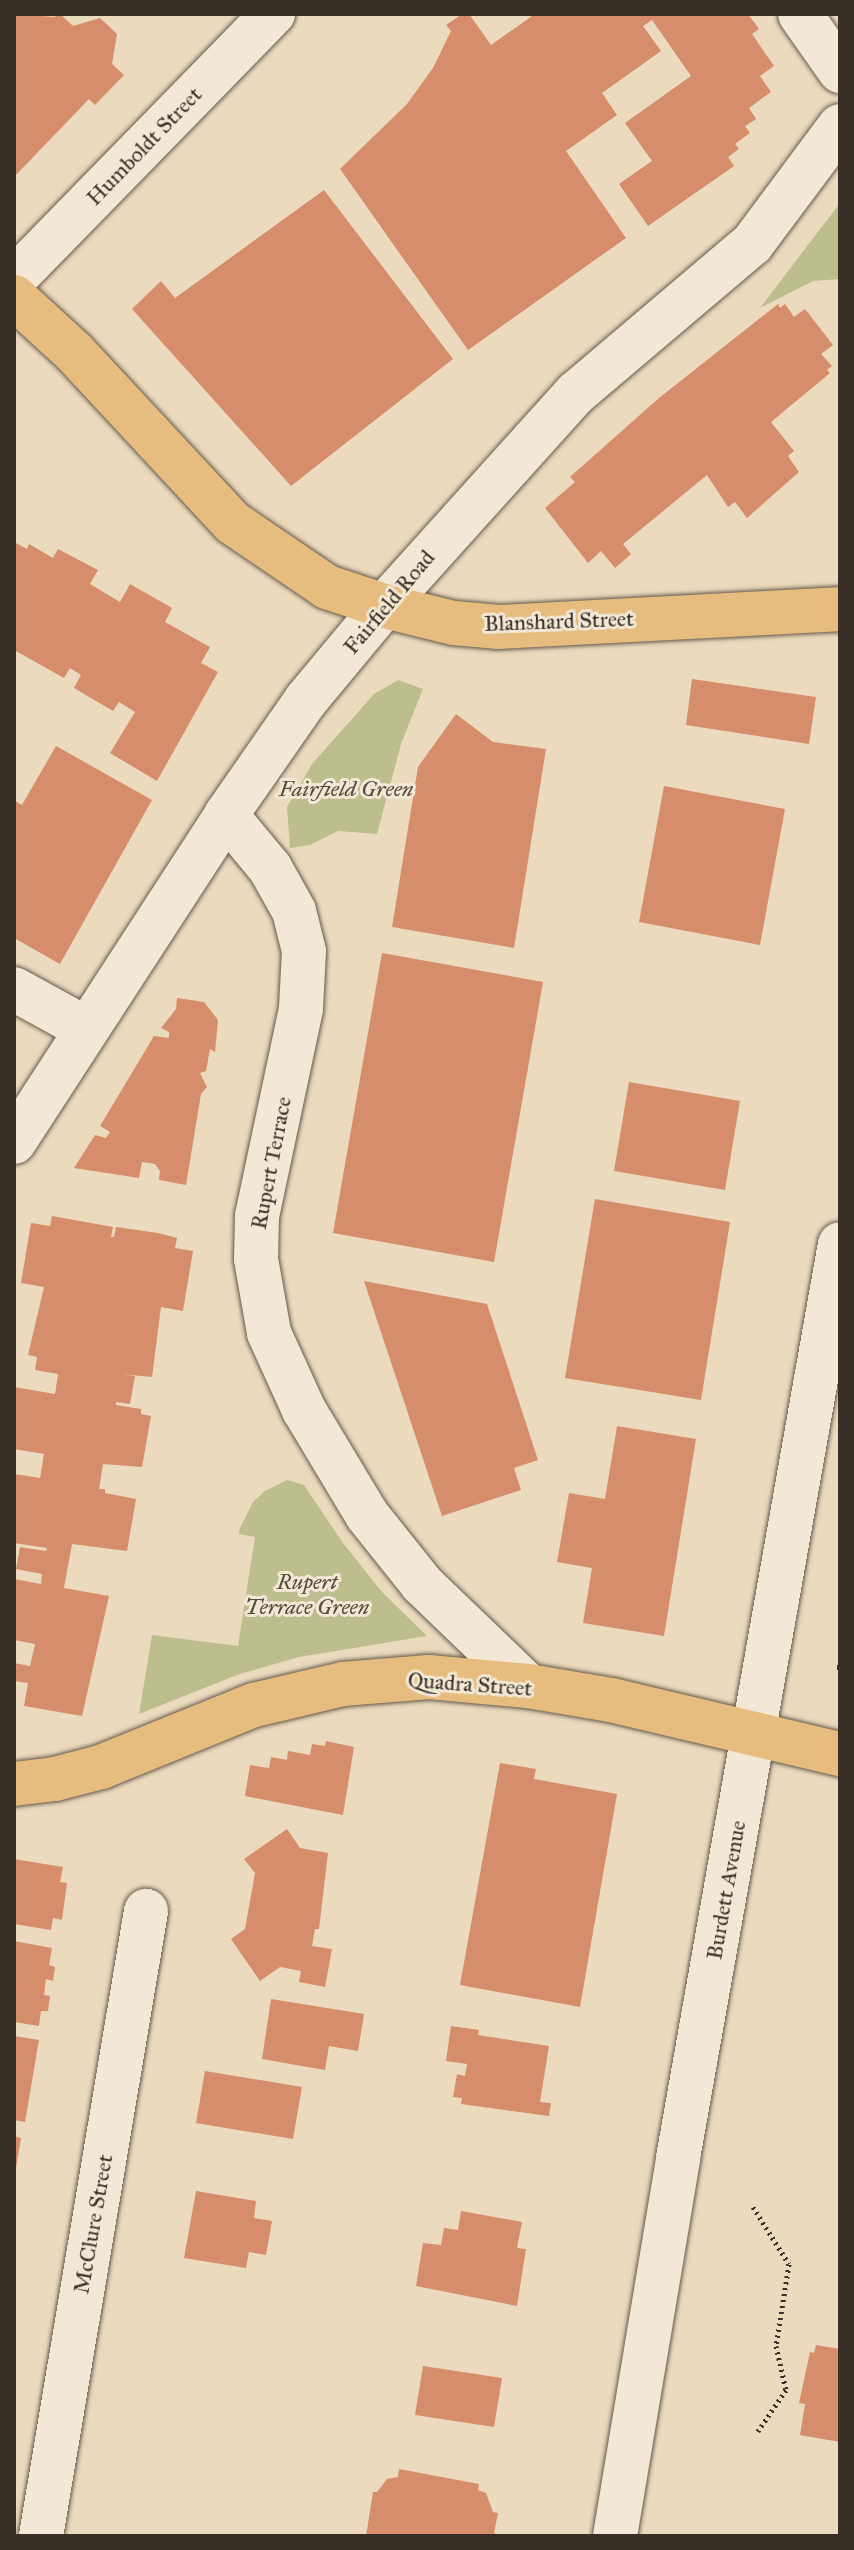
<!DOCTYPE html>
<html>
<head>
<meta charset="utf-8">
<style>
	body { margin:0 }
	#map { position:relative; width:854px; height:2550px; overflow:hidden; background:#ecdabe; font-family:"IM FELL Great Primer",serif }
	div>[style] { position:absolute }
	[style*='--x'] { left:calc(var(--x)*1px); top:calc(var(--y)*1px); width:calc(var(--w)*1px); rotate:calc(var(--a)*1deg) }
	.green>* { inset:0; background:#bdbe8e }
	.building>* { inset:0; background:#d58d6b }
	.path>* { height:5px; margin-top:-2.5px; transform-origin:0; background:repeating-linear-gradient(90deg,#382f26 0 2px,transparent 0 6px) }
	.roads { filter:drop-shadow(0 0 2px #655a4c) drop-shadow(0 0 2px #655a4c) }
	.minor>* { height:44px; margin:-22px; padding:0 22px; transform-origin:22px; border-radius:22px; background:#f3e7d5 }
	.major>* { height:44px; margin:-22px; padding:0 22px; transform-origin:22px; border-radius:22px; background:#e6bd7f }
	span { translate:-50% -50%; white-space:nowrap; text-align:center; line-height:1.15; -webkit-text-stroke:6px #f3e7d5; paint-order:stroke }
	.street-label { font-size:22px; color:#382f26 }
	.park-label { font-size:22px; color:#534c3b; font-style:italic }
	.frame { position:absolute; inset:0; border:16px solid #382f26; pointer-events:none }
</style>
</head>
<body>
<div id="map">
	<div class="green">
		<div style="clip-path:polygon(840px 203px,840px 279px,813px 281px,760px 308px)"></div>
		<div style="clip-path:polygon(398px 680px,423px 689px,401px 744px,377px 834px,338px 831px,310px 845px,290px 848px,287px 807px,312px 764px,374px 694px)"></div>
		<div style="clip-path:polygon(287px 1480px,304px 1485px,343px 1543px,382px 1592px,427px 1636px,299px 1657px,237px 1675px,139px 1714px,152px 1635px,238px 1646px,255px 1537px,239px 1534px,240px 1528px,253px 1502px,265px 1491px)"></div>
	</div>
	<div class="building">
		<div style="clip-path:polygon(14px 14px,54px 17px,60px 14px,73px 26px,100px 18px,117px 34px,112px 64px,124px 75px,95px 105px,89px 99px,14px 177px)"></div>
		<div style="clip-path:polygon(462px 14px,469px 14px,491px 45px,535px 14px,748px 14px,759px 29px,752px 34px,774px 66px,760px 76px,771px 92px,749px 108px,756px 119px,745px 126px,750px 133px,735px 144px,739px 149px,728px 157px,734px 166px,648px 226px,619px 184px,652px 161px,625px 123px,691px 76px,652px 20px,643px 26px,661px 51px,602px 93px,617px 115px,566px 151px,626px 238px,468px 350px,340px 169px,407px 104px,433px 68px,451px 31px,446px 25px)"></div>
		<div style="clip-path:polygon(324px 190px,453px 359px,291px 486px,132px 309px,161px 281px,175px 298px)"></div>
		<div style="clip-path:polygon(778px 304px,780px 308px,785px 304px,794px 317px,805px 309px,833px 345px,821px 354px,832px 366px,827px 370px,830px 373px,771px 422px,794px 451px,788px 456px,799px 472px,747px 518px,735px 502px,728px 507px,707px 475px,623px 544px,631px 554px,615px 568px,601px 551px,588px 563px,545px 508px,575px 482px,570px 477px,659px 398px)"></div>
		<div style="clip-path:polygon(14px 542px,27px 549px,29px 544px,53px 558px,58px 549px,98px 570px,90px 584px,120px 602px,130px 584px,172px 608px,165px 622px,210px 647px,201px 663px,218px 672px,157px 781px,110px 753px,135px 712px,119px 702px,113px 711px,74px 688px,81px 675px,70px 668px,64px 678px,14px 650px)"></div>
		<div style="clip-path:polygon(692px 679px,816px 697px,809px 744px,686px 725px)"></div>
		<div style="clip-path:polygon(456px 714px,493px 742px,546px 749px,514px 948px,392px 927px,418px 767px)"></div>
		<div style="clip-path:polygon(56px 746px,152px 800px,60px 964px,14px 938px,14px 800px,22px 805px)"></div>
		<div style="clip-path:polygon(664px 786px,785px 809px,760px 945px,639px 922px)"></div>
		<div style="clip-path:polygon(382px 953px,543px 982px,494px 1262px,333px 1233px)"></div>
		<div style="clip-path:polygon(177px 998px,204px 1002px,218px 1020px,215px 1052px,210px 1049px,206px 1071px,200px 1073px,207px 1087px,201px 1094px,186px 1185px,159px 1180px,160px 1171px,155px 1164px,142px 1162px,139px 1178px,74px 1168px,95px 1135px,106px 1138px,110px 1132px,100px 1126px,154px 1036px,169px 1038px,169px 1032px,161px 1028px,176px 1009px)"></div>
		<div style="clip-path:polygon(629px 1082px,740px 1101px,725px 1190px,614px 1171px)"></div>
		<div style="clip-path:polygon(595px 1199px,730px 1222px,701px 1400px,565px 1378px)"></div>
		<div style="clip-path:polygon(52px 1216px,113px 1227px,111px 1237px,114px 1237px,116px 1227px,158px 1233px,177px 1238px,175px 1248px,193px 1251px,183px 1311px,161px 1307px,152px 1377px,121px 1374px,135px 1376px,130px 1404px,116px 1402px,116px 1405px,141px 1409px,141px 1414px,151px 1416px,142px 1467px,103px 1464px,99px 1489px,105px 1489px,105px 1493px,136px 1499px,127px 1551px,72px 1544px,64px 1588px,109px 1596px,82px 1716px,24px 1706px,28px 1683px,14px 1681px,14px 1663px,30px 1666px,35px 1644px,14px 1640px,14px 1579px,41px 1584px,42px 1574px,16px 1569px,20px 1547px,46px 1551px,47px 1548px,14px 1543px,14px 1474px,40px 1478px,44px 1454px,14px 1449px,14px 1387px,55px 1394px,58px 1374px,35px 1370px,37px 1357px,28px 1355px,44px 1287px,21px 1283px,31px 1223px,50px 1226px)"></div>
		<div style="clip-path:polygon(364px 1281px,487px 1304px,538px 1460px,514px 1468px,521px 1490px,442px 1516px)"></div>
		<div style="clip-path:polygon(617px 1426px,696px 1439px,664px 1636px,583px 1623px,592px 1568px,557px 1562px,569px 1493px,605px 1499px)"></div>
		<div style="clip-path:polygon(326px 1741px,354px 1747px,343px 1815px,245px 1796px,250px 1765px,269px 1768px,271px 1757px,287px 1760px,288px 1751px,310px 1755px,312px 1744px,325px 1746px)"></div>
		<div style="clip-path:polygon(500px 1763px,536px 1769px,534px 1779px,617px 1794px,580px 2007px,460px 1985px)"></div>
		<div style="clip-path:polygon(287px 1829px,300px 1848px,328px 1853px,319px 1929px,315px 1929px,312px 1946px,332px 1949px,325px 1987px,299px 1982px,301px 1971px,280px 1967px,260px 1981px,231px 1939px,245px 1929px,255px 1873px,244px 1859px)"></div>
		<div style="clip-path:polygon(14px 1859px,63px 1867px,60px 1882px,67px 1883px,62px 1920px,53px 1918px,51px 1930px,14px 1924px)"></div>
		<div style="clip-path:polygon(14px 1941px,52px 1948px,49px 1965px,55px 1967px,53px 1981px,46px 1979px,44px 1995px,50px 1996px,48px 2011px,41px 2011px,39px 2026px,14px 2022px)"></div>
		<div style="clip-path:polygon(271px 1999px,364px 2014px,358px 2051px,329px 2046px,325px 2070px,262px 2059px)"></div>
		<div style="clip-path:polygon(451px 2026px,479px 2030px,478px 2035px,549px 2046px,540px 2102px,551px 2103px,549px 2116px,461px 2104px,462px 2098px,453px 2097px,457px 2074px,465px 2076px,467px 2064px,446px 2061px)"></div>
		<div style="clip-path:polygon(14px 2036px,39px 2040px,25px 2122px,14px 2120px)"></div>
		<div style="clip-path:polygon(205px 2071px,302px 2087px,293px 2139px,196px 2123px)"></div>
		<div style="clip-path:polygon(14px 2136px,21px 2138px,16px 2168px,14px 2167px)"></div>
		<div style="clip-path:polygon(196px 2191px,256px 2201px,254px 2218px,272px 2221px,266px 2255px,249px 2252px,246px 2268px,184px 2258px)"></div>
		<div style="clip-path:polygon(461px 2211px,522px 2222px,517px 2248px,526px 2249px,517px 2306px,416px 2286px,423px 2243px,441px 2245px,444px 2228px,458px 2230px)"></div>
		<div style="clip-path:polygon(816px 2345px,840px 2349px,840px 2442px,800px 2435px,805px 2404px,799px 2403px,810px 2352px,814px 2353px)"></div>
		<div style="clip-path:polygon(423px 2366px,502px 2378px,494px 2427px,415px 2415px)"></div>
		<div style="clip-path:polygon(399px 2469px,479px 2484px,478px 2490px,486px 2493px,493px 2512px,498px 2513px,494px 2533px,500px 2536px,366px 2536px,373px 2492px,377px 2492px,387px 2479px,398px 2477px)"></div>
	</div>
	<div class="path">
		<div style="--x:837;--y:1667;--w:3;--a:0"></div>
		<div style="--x:753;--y:2207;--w:67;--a:57.7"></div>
		<div style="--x:789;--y:2264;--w:83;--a:99"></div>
		<div style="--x:776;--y:2346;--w:45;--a:77.2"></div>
		<div style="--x:786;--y:2390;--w:50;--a:124.3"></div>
	</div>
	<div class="roads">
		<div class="minor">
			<div style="--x:800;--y:14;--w:70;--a:54.9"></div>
			<div style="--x:14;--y:279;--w:371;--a:-45.7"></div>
			<div style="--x:226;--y:815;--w:69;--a:50.3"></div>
			<div style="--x:270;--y:868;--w:49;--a:60.8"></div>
			<div style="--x:294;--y:911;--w:41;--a:76"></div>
			<div style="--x:304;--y:951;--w:58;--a:93"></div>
			<div style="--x:301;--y:1009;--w:212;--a:102"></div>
			<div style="--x:257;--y:1216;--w:43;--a:91.3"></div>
			<div style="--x:256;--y:1259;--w:75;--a:80"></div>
			<div style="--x:269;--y:1333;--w:85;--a:65.6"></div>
			<div style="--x:304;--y:1410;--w:122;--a:59"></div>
			<div style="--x:367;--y:1515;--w:88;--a:51.4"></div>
			<div style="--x:422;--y:1584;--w:147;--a:43.9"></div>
			<div style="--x:14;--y:989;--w:81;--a:28.8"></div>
			<div style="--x:14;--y:1142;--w:390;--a:-57"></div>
			<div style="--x:226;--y:815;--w:140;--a:-55.2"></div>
			<div style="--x:306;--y:700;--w:122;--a:-50.3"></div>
			<div style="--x:384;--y:606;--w:287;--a:-48"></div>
			<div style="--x:576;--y:393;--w:231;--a:-40.3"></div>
			<div style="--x:752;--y:244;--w:147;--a:-53.3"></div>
			<div style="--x:41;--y:2536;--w:634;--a:-80.46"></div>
			<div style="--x:615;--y:2536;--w:383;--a:-80.5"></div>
			<div style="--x:678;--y:2158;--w:928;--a:-79.95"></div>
		</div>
		<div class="major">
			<div style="--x:14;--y:297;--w:81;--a:42.5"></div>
			<div style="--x:74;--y:352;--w:233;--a:47.1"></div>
			<div style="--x:233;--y:523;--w:114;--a:34.2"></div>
			<div style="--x:327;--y:587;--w:60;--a:18.4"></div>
			<div style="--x:384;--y:606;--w:72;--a:13.7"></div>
			<div style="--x:454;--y:623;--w:45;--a:5.1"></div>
			<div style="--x:499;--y:627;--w:341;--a:-3"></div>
			<div style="--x:14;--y:1784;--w:41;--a:-7"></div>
			<div style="--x:55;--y:1779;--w:48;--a:-14.6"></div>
			<div style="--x:101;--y:1767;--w:165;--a:-22.1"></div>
			<div style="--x:254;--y:1705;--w:91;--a:-13.3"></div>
			<div style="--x:343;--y:1684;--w:86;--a:-4.7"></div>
			<div style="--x:429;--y:1677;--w:99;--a:5.2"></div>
			<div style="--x:528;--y:1686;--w:84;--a:9.6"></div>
			<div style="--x:611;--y:1700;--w:235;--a:13.3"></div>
		</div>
	</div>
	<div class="street-label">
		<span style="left:144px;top:146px;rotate:-46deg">Humboldt Street</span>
		<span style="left:389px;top:602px;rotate:-50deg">Fairfield Road</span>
		<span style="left:559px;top:621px;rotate:-2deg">Blanshard Street</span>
		<span style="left:271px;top:1163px;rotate:-79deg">Rupert Terrace</span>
		<span style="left:470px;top:1684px;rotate:4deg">Quadra Street</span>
		<span style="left:726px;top:1890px;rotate:-80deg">Burdett Avenue</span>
		<span style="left:93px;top:2224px;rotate:-80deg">McClure Street</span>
	</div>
	<div class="park-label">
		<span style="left:346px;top:789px">Fairfield Green</span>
		<span style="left:307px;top:1594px">Rupert<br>Terrace Green</span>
	</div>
	<div class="frame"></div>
</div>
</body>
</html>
